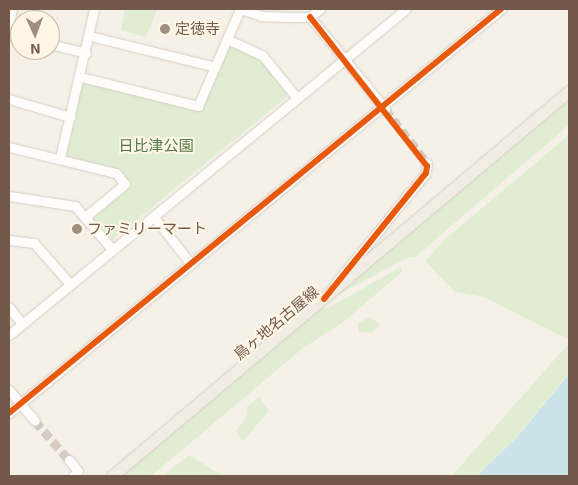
<!DOCTYPE html>
<html>
<head>
<meta charset="utf-8">
<style>
	body { margin:0 }
	#map { position:relative; width:578px; height:485px; overflow:hidden; background:#f6f1e8; font-family:"Exo 2","Noto Sans JP",sans-serif }
	div>[style] { position:absolute }
	[style*='--x'] { left:calc(var(--x)*1px); top:calc(var(--y)*1px); width:calc(var(--w)*1px); rotate:calc(var(--a)*1deg) }
	.green>* { inset:0; background:#e1edd3 }
	.water>* { inset:0; background:#cae3e6 }
	.minor-tunnel>* { height:9px; margin-top:-4.5px; transform-origin:0; background:repeating-linear-gradient(90deg,#d5cbc0 0 9px,transparent 0 13.5px) }
	.roads { filter:drop-shadow(0 0 1px #d4cdc5) drop-shadow(0 0 1px #d4cdc5) }
	.minor>* { height:9px; margin:-4.5px; padding:0 4.5px; transform-origin:4.5px; border-radius:4.5px; background:#fefdfc }
	.major>* { height:11px; margin:-5.5px; padding:0 5.5px; transform-origin:5.5px; border-radius:5.5px; background:#f2ede4 }
	.cycleway>* { height:6px; margin:-3px; padding:0 3px; transform-origin:3px; border-radius:3px; background:#e8590c }
	.dots>* { width:14px; height:14px; translate:-50% -50%; box-sizing:border-box; border:2px solid #fff6e8; border-radius:50% }
	span { translate:-50% -50%; white-space:nowrap; text-align:center; line-height:1.15; -webkit-text-stroke:4px #fff6e8; paint-order:stroke }
	.poi-label { font-size:15px; color:#735949 }
	.left { translate:0 -50%; text-align:left }
	.park-label { font-size:15px; color:#507841 }
	.street-label { font-size:15px; color:#735949 }
	.frame { position:absolute; inset:0; border:10px solid #735949; pointer-events:none }
	.north { position:absolute; left:10px; top:10px; width:50px; height:50px; box-sizing:border-box; background:#fff6e8; border:1px solid #c7b7a8; border-radius:50%; rotate:178deg; font-size:14px; font-weight:700; line-height:20px; text-align:center; color:#735949 }
	.north::after { content:''; display:block; margin:auto; width:18px; height:22px; background:#a18e81; clip-path:polygon(50% 0,100% 100%,50% 72%,0 100%) }
</style>
</head>
<body>
<div id="map">
	<div class="green">
		<div style="clip-path:polygon(125px 9px,157px 10px,146px 37px,121px 30px)"></div>
		<div style="clip-path:polygon(228px 43px,261px 57px,289px 95px,112px 240px,93px 218px,131px 187px,118px 170px,64px 157px,82px 83px,199px 109px)"></div>
		<div style="clip-path:polygon(569px 99px,569px 125px,415px 257px,409px 257px,332px 298px)"></div>
		<div style="clip-path:polygon(569px 135px,569px 340px,484px 297px,455px 292px,425px 261px,445px 239px)"></div>
		<div style="clip-path:polygon(401px 267px,402px 272px,342px 323px,302px 349px,151px 476px,120px 476px,319px 309px,328px 308px)"></div>
		<div style="clip-path:polygon(370px 317px,380px 324px,372px 333px,359px 332px,358px 323px)"></div>
		<div style="clip-path:polygon(569px 343px,569px 373px,516px 437px,477px 476px,452px 476px)"></div>
		<div style="clip-path:polygon(259px 397px,269px 411px,243px 441px,236px 431px,246px 418px,247px 407px)"></div>
		<div style="clip-path:polygon(189px 455px,210px 468px,224px 476px,162px 476px)"></div>
	</div>
	<div class="water">
		<div style="clip-path:polygon(569px 374px,569px 476px,477px 476px,517px 437px)"></div>
	</div>
	<div class="minor-tunnel">
		<div style="--x:385;--y:109;--w:68;--a:52.1"></div>
		<div style="--x:35;--y:421;--w:52;--a:48.9"></div>
	</div>
	<div class="roads">
		<div class="minor">
			<div style="--x:241;--y:9;--w:21;--a:19"></div>
			<div style="--x:261;--y:16;--w:34;--a:2"></div>
			<div style="--x:295;--y:17;--w:15;--a:0"></div>
			<div style="--x:310;--y:17;--w:13;--a:-39"></div>
			<div style="--x:310;--y:17;--w:119;--a:50.8"></div>
			<div style="--x:9;--y:22;--w:13;--a:-77"></div>
			<div style="--x:9;--y:34;--w:11;--a:15"></div>
			<div style="--x:90;--y:36;--w:129;--a:13.9"></div>
			<div style="--x:227;--y:39;--w:38;--a:25"></div>
			<div style="--x:262;--y:55;--w:55;--a:50.9"></div>
			<div style="--x:50;--y:44;--w:37;--a:14"></div>
			<div style="--x:81;--y:77;--w:121;--a:13.9"></div>
			<div style="--x:198;--y:106;--w:106;--a:-66.6"></div>
			<div style="--x:9;--y:99;--w:64;--a:16.4"></div>
			<div style="--x:9;--y:147;--w:110;--a:13.7"></div>
			<div style="--x:116;--y:173;--w:14;--a:51"></div>
			<div style="--x:125;--y:184;--w:52;--a:140.5"></div>
			<div style="--x:60;--y:158;--w:153;--a:-77.1"></div>
			<div style="--x:9;--y:196;--w:67;--a:8.6"></div>
			<div style="--x:75;--y:206;--w:57;--a:49.3"></div>
			<div style="--x:153;--y:216;--w:61;--a:51.6"></div>
			<div style="--x:9;--y:240;--w:25;--a:7"></div>
			<div style="--x:34;--y:243;--w:55;--a:48.7"></div>
			<div style="--x:334;--y:285;--w:145;--a:-50.6"></div>
			<div style="--x:426;--y:173;--w:10;--a:-84"></div>
			<div style="--x:9;--y:307;--w:21;--a:53"></div>
			<div style="--x:9;--y:335;--w:514;--a:-39.39"></div>
			<div style="--x:9;--y:390;--w:40;--a:50"></div>
			<div style="--x:9;--y:413;--w:637;--a:-39.39"></div>
			<div style="--x:69;--y:460;--w:14;--a:51"></div>
			<div style="--x:78;--y:471;--w:7;--a:135"></div>
		</div>
		<div class="major">
			<div style="--x:112;--y:476;--w:598;--a:-40.11"></div>
		</div>
	</div>
	<div class="cycleway">
		<div style="--x:310;--y:17;--w:189;--a:51.9"></div>
		<div style="--x:427;--y:166;--w:7;--a:98"></div>
		<div style="--x:426;--y:173;--w:162;--a:129"></div>
		<div style="--x:9;--y:413;--w:637;--a:-39.39"></div>
	</div>
	<div class="dots">
		<div style="left:165px;top:29px;background:#a18e81"></div>
		<div style="left:77px;top:229px;background:#a18e81"></div>
	</div>
	<div class="poi-label">
		<span class="left" style="left:175px;top:29px">定徳寺</span>
		<span class="left" style="left:87px;top:229px">ファミリーマート</span>
	</div>
	<div class="park-label">
		<span style="left:156px;top:146px">日比津公園</span>
	</div>
	<div class="street-label">
		<span style="left:276px;top:323px;rotate:-40deg">鳥ヶ地名古屋線</span>
	</div>
	<div class="frame"></div>
	<div class="north">N</div>
</div>
</body>
</html>
